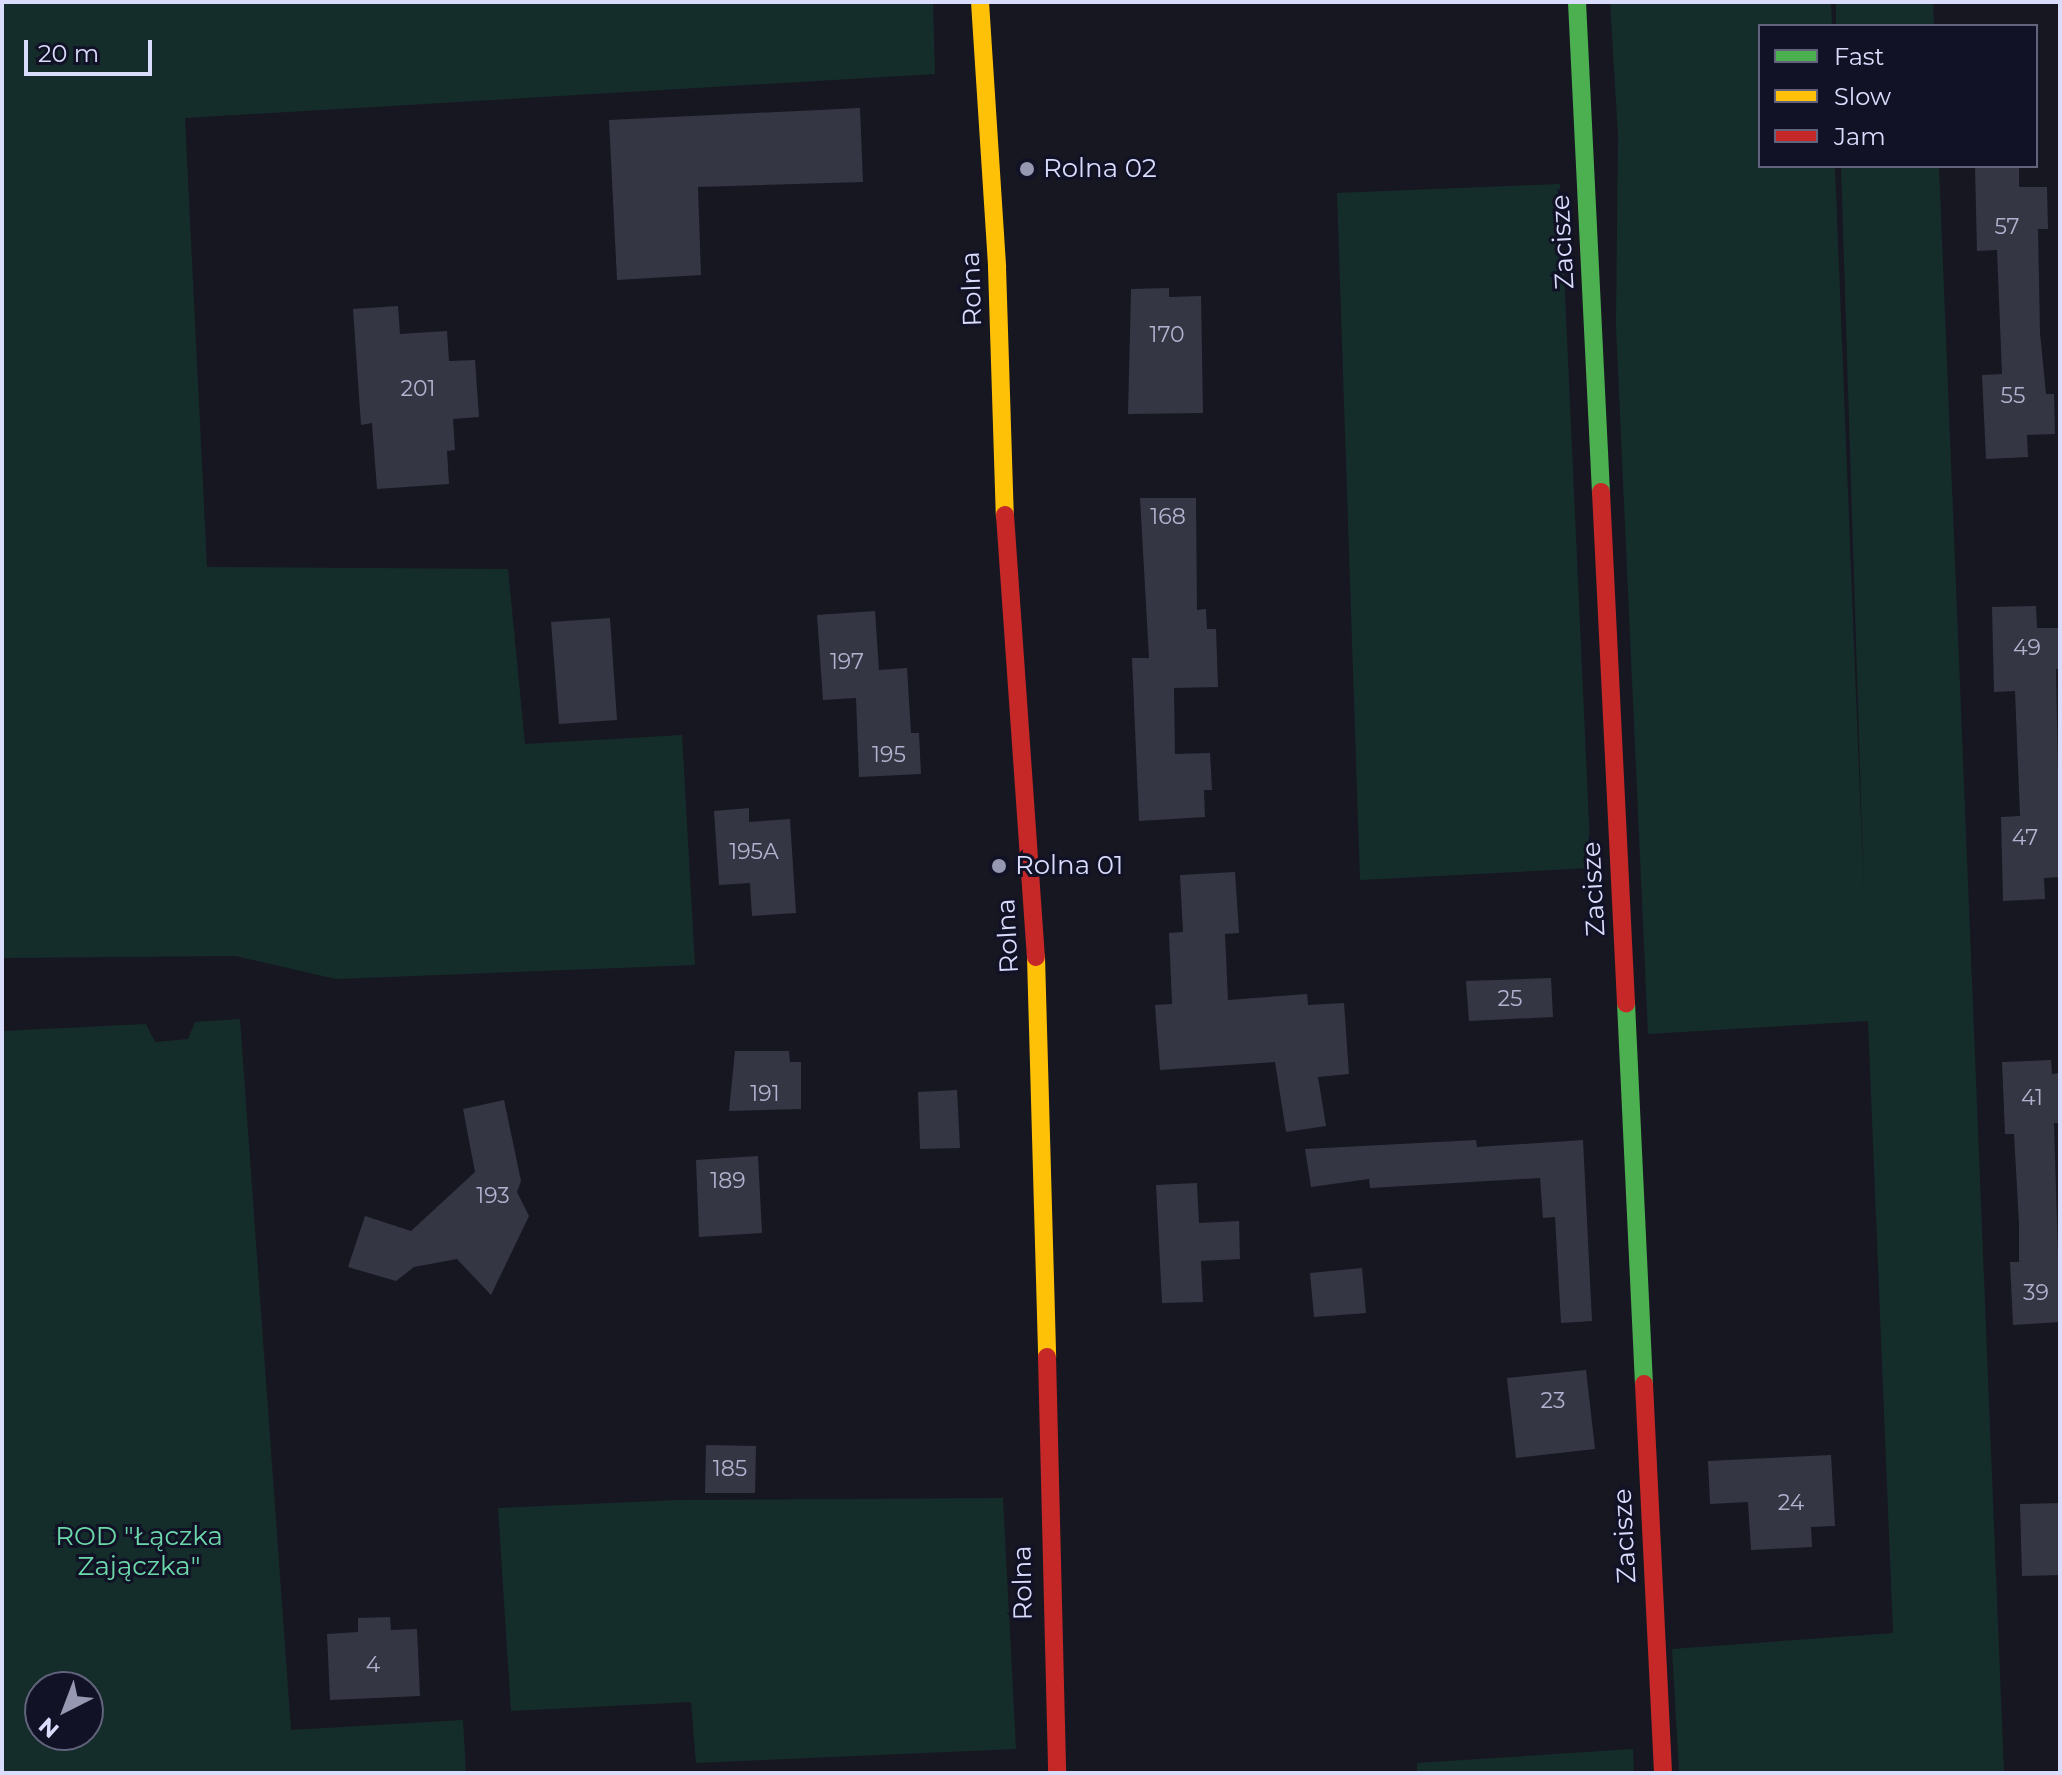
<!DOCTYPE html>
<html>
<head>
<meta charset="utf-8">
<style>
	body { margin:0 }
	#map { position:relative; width:2062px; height:1775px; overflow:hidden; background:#171722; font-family:Montserrat,sans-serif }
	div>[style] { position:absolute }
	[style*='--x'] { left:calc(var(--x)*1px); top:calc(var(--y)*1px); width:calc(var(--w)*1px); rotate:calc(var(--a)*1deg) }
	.green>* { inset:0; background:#152d2a }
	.building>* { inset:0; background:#353644 }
	.fast>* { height:18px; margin:-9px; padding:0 9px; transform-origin:9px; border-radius:9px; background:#4caf50 }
	.slow>* { height:18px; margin:-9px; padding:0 9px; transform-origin:9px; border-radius:9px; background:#ffc107 }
	.jam>* { height:18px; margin:-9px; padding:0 9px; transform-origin:9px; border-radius:9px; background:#c62828 }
	.dots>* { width:22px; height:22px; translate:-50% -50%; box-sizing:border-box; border:4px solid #121227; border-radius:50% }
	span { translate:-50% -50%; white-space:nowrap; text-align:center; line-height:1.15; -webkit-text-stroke:6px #121227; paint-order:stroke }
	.number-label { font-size:22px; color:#b1b2ce }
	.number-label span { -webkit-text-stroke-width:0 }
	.poi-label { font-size:26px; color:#dadcfc }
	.left { translate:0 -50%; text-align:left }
	.street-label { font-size:26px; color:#dadcfc }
	.park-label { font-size:26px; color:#6bd8aa }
	.frame { position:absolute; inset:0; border:4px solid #dadcfc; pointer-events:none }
	.legend { position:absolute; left:1758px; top:24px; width:280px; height:144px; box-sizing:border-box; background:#121227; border:2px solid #62637c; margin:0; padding:10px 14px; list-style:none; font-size:24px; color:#dadcfc }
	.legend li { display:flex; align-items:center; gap:16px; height:40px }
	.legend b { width:40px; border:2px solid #62637c }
	.north { position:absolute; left:24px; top:1671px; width:80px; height:80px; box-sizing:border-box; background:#121227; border:2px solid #62637c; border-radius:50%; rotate:222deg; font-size:22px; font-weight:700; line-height:32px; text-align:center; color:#dadcfc }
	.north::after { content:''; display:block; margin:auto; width:28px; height:36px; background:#9697b0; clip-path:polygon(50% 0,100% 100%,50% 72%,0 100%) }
	.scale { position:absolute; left:24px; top:40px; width:128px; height:36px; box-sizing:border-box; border:4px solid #dadcfc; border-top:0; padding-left:10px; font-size:24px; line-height:28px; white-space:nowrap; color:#dadcfc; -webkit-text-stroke:6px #121227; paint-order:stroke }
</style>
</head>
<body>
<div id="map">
	<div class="green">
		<div style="clip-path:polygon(2px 2px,933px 2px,935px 74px,185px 118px,207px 567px,508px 569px,525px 744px,682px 735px,695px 965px,336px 979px,235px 956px,2px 958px)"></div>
		<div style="clip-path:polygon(1610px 2px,1831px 2px,1832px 26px,1760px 26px,1760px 166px,1835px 166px,1864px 897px,1841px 166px,1939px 166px,2004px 1773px,1679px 1773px,1672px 1649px,1893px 1633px,1868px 1021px,1648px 1034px,1616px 326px,1618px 135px)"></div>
		<div style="clip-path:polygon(1836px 2px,1933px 2px,1934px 26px,1836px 26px)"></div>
		<div style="clip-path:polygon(1560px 184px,1591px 868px,1360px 880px,1337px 193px)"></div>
		<div style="clip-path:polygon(evenodd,240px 1019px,291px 1730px,463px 1720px,466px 1773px,2px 1773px,2px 1031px,146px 1024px,155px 1042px,188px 1039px,195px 1022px,240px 1019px,88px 1687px,88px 1735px,40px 1735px,40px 1687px,88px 1687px)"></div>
		<div style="clip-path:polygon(1003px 1498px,1016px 1749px,696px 1763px,691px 1702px,511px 1711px,498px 1508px,680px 1500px)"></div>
		<div style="clip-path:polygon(1633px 1749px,1634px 1773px,1417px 1773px,1417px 1763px)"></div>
	</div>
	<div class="building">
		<div style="clip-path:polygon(860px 108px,863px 182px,698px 187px,701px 275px,617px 280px,609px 120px)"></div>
		<div style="clip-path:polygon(1975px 166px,2019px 166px,2019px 187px,2047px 187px,2048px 229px,2038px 229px,2040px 333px,2046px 394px,2054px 394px,2055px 434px,2027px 435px,2028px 457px,1986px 459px,1982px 375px,2002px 374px,1997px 250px,1977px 251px)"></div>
		<div style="clip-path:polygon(1169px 288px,1169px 297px,1201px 296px,1203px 413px,1128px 414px,1131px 289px)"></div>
		<div style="clip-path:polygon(398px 306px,400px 334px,447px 331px,449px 361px,475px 360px,479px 417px,453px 419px,455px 450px,447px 451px,449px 484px,377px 489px,372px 423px,361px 425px,353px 309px)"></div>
		<div style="clip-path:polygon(1140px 498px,1196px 498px,1197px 610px,1206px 609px,1207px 629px,1216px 629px,1218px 687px,1174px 688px,1175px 754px,1210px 753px,1212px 790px,1204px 790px,1205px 817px,1139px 821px,1132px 658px,1149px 658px)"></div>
		<div style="clip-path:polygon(2036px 606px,2037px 628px,2060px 628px,2060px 669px,2056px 669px,2060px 877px,2044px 878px,2045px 899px,2003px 901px,2001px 817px,2020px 816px,2015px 691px,1994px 692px,1992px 607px)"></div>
		<div style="clip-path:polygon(875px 611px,879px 670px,907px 668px,911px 733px,919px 733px,921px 774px,859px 777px,856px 698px,823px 700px,817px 615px)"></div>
		<div style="clip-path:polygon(610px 618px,617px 720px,559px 724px,551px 622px)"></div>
		<div style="clip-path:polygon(749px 808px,749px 822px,790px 819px,796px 913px,752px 916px,750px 883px,719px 885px,714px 811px)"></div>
		<div style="clip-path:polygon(1235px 872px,1239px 933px,1225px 934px,1228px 1000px,1307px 994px,1308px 1005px,1344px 1003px,1349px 1074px,1318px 1077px,1326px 1126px,1286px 1132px,1275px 1062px,1160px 1070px,1155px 1005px,1172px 1004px,1169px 933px,1183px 932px,1180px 875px)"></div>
		<div style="clip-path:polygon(1551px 978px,1553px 1017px,1469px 1021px,1466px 981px)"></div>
		<div style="clip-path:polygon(735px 1051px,789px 1051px,790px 1062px,801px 1062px,801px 1109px,729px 1111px)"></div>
		<div style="clip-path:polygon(2051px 1060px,2052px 1074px,2060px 1073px,2060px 1123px,2054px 1123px,2060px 1322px,2013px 1325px,2010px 1262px,2019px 1262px,2019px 1224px,2014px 1134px,2005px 1134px,2002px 1062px)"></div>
		<div style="clip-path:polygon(957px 1090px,960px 1148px,920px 1149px,918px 1092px)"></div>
		<div style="clip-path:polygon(504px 1100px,521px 1181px,517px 1192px,529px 1216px,491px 1295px,457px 1259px,414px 1267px,396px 1281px,348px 1267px,365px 1216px,411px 1231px,475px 1172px,463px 1109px)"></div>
		<div style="clip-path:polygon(1476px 1140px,1477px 1147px,1583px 1140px,1592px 1321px,1561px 1323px,1555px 1217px,1543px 1218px,1540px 1178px,1370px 1188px,1369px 1179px,1311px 1187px,1305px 1149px)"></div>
		<div style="clip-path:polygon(758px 1156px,762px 1233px,699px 1237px,696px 1160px)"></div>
		<div style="clip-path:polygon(1197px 1183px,1199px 1223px,1239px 1221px,1240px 1259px,1201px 1261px,1203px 1302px,1162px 1303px,1156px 1185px)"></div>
		<div style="clip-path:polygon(1362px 1268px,1366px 1313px,1314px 1317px,1310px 1273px)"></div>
		<div style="clip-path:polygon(1586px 1370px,1595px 1449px,1516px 1458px,1507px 1378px)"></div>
		<div style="clip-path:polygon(706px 1445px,756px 1446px,755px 1493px,705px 1493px)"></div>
		<div style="clip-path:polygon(1831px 1455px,1835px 1526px,1811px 1527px,1812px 1547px,1751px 1550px,1748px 1502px,1710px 1504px,1708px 1461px)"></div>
		<div style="clip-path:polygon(2060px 1503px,2060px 1575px,2022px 1576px,2020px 1504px)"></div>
		<div style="clip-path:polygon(390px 1617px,391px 1630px,417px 1629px,420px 1696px,330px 1700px,327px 1634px,358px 1632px,358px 1618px)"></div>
	</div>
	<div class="fast">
		<div style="--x:1577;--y:2;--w:491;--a:87.2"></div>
		<div style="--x:1626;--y:1003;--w:381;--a:87.3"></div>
	</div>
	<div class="slow">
		<div style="--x:980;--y:2;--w:266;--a:86.3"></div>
		<div style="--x:997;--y:267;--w:248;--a:88.2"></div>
		<div style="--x:1036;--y:957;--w:400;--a:88.4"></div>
	</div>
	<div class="jam">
		<div style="--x:1601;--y:492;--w:512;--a:87.2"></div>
		<div style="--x:1005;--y:515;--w:443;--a:86"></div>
		<div style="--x:1047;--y:1357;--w:416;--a:88.6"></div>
		<div style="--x:1644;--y:1384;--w:389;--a:87.2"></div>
	</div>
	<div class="dots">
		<div style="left:1027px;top:169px;background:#9697b0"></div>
		<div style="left:999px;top:866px;background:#9697b0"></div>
	</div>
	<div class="number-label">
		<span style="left:2007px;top:227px">57</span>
		<span style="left:1167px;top:335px">170</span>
		<span style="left:418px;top:389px">201</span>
		<span style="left:2013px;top:396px">55</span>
		<span style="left:1168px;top:517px">168</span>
		<span style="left:2027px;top:648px">49</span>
		<span style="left:847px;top:662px">197</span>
		<span style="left:889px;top:755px">195</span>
		<span style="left:2025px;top:838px">47</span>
		<span style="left:754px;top:852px">195A</span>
		<span style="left:1510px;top:999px">25</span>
		<span style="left:765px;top:1094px">191</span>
		<span style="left:2032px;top:1098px">41</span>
		<span style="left:728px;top:1181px">189</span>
		<span style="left:493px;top:1196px">193</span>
		<span style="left:2036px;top:1293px">39</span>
		<span style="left:1553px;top:1401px">23</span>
		<span style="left:730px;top:1469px">185</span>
		<span style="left:1791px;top:1503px">24</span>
		<span style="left:373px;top:1665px">4</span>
	</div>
	<div class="poi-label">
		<span class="left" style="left:1043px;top:169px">Rolna 02</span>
		<span class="left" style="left:1015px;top:866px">Rolna 01</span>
	</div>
	<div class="street-label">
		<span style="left:1563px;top:242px;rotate:-93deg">Zacisze</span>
		<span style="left:972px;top:289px;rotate:-92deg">Rolna</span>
		<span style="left:1594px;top:889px;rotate:-93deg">Zacisze</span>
		<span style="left:1008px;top:936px;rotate:-93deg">Rolna</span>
		<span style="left:1625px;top:1536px;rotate:-93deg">Zacisze</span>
		<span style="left:1023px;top:1583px;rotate:-91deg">Rolna</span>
	</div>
	<div class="park-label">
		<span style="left:139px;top:1552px">ROD "Łączka<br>Zajączka"</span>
	</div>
	<div class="frame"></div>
	<ul class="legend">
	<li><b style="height:10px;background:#4caf50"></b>Fast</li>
	<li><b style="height:10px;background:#ffc107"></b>Slow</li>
	<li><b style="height:10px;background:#c62828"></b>Jam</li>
	</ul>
	<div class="north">N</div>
	<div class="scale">20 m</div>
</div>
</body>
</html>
